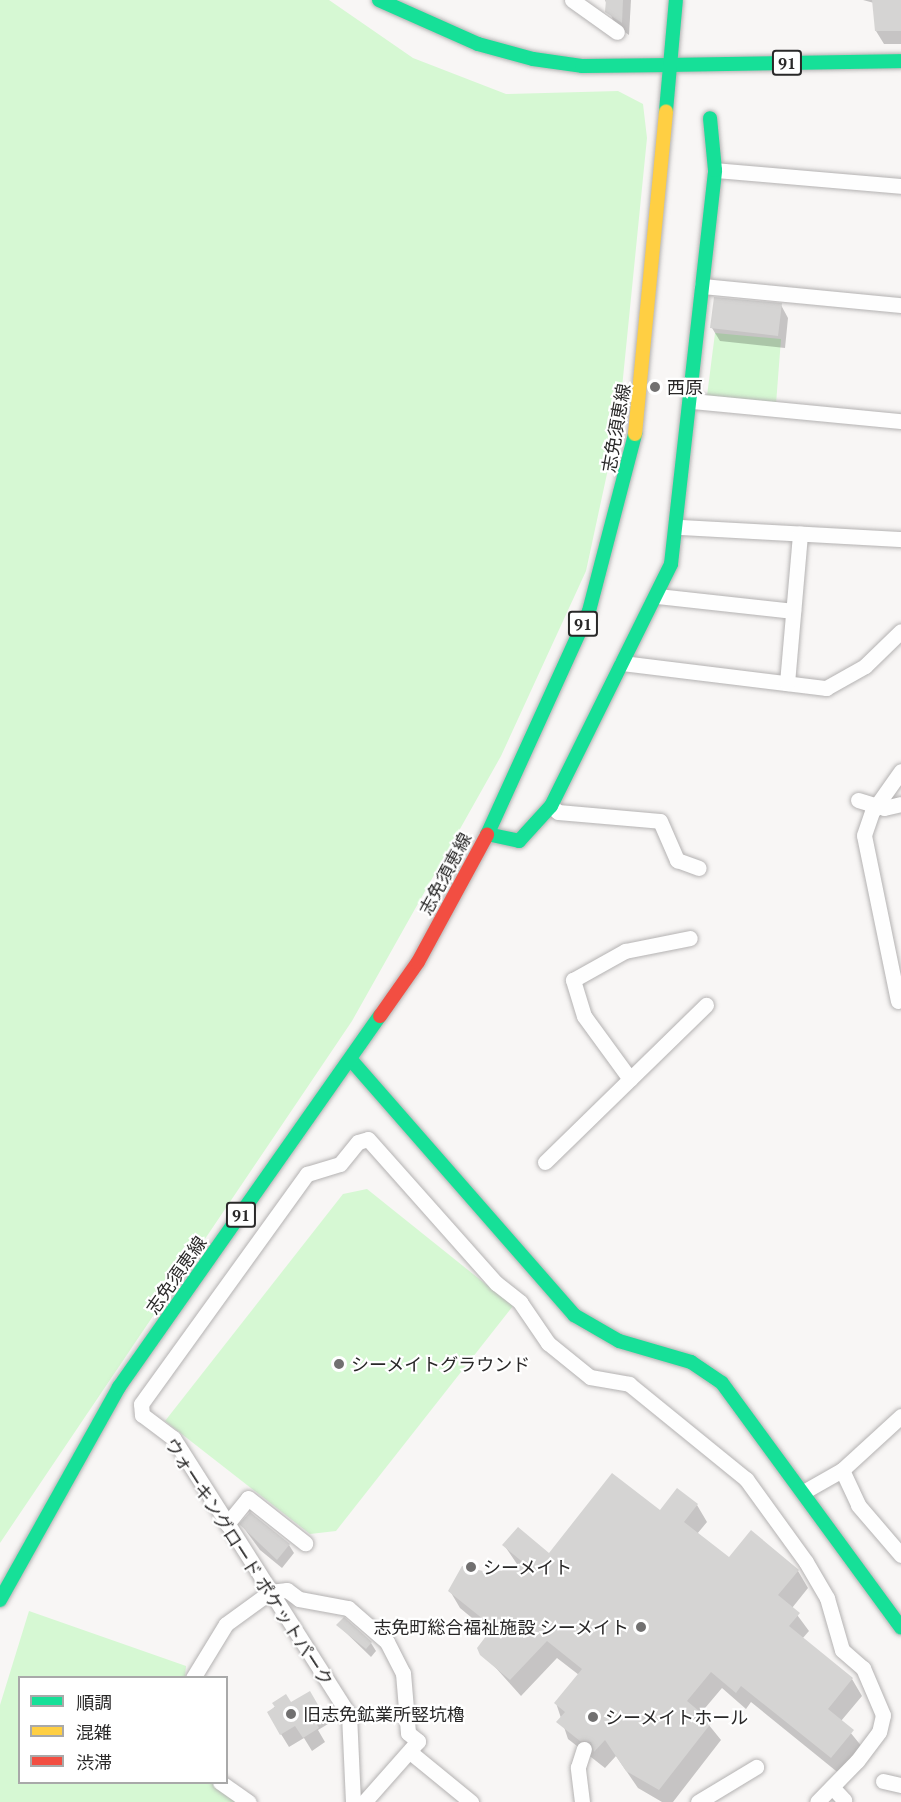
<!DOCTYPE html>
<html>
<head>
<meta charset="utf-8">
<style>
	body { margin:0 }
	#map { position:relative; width:901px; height:1802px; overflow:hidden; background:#f8f6f5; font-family:"PT Serif","Noto Sans JP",serif }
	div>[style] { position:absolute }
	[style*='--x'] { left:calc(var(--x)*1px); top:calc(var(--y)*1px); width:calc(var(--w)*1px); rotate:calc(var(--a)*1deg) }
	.green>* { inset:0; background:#d6f8d3 }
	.shadow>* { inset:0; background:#0003 }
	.building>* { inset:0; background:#d5d4d3 }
	.roads { filter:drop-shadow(0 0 2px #b4b2b2) drop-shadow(0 0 2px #b4b2b2) }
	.street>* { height:15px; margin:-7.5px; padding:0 7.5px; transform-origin:7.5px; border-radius:7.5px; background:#fefefe }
	.fast>* { height:14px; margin:-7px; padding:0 7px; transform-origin:7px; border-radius:7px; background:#16e098 }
	.slow>* { height:14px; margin:-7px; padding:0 7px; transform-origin:7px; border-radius:7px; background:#ffcf43 }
	.jam>* { height:14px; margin:-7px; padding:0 7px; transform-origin:7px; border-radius:7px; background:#f24e42 }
	.dots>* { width:16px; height:16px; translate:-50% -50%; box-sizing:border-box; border:3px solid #fff; border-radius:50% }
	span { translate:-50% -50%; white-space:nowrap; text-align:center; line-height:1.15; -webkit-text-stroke:4.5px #fff; paint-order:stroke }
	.shield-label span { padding:2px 4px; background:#fff; border:2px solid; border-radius:4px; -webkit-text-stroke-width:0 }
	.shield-label { font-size:16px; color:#292828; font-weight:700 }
	.poi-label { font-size:18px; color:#292828 }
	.left { translate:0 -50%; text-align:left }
	.right { translate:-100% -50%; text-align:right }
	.street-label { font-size:18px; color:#292828 }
	.legend { position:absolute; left:18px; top:1676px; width:210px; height:108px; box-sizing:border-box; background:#fff; border:2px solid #a9a9a9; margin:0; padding:8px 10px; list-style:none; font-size:18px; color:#292828 }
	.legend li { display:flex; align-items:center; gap:12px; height:30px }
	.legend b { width:30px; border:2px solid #a9a9a9 }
</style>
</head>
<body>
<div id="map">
	<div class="green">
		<div style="clip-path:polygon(0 0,329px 0,413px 58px,506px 94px,618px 91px,643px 104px,647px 138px,619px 418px,586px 571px,501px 756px,352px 1021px,0 1543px)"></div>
		<div style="clip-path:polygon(715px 333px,781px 339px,776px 404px,707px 396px)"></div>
		<div style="clip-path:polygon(367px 1189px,513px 1306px,336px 1531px,310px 1534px,165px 1421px,343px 1194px)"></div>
		<div style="clip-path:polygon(29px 1611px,186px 1666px,185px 1677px,20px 1678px,20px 1782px,213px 1783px,240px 1802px,0 1802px,0 1705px)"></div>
	</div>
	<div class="shadow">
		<div style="clip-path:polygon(605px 0,631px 0,629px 35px,615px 25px)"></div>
		<div style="clip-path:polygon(863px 0,901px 0,901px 44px,884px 44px,876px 31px,874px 3px)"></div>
		<div style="clip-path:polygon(781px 305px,788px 318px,785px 348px,720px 341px,712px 328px)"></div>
		<div style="clip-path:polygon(697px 1505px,707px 1522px,697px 1534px,729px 1559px,751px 1532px,798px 1571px,808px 1588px,792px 1608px,809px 1631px,802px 1639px,852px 1679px,862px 1696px,841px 1721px,863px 1748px,841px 1775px,751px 1702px,746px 1709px,722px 1688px,700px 1714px,721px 1740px,673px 1802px,662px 1802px,638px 1788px,616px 1756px,605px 1768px,568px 1739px,556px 1703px,579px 1675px,557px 1658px,521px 1696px,478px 1648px,490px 1633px,460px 1608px,450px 1591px,519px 1567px,504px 1545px,549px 1555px,660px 1512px)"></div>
		<div style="clip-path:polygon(241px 1524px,289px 1545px,294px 1553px,282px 1568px,260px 1550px)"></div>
		<div style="clip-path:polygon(338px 1625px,371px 1643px,376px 1651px,371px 1657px)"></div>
		<div style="clip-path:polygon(309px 1693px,328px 1724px,318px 1730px,325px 1742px,312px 1751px,304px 1738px,289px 1747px,268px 1713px,286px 1696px,291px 1704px)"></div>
	</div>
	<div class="building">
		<div style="clip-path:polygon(606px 0,623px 0,622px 23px,605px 12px)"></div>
		<div style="clip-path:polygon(872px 0,901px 0,901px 31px,875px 31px)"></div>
		<div style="clip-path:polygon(714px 297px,782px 303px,778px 336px,710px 328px)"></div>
		<div style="clip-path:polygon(612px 1473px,660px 1510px,677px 1488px,698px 1504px,684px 1522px,729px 1557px,751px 1530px,799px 1570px,778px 1595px,800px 1613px,789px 1626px,853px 1678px,828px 1709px,854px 1730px,831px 1758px,741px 1686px,736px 1693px,711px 1672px,687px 1701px,712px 1722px,659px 1790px,626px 1771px,605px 1740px,594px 1752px,591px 1742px,580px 1741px,556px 1722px,565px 1712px,554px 1703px,582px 1669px,547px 1641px,510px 1680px,480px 1655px,477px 1648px,493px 1627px,448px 1591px,462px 1566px,491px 1573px,525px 1564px,502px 1545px,518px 1527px,549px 1553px)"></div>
		<div style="clip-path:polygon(250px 1512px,290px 1544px,277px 1560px,239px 1524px)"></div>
		<div style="clip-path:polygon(344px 1617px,372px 1642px,366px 1649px,336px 1625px)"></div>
		<div style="clip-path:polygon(310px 1691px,321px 1710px,312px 1716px,319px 1728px,303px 1738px,295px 1726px,280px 1735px,267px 1712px,275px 1707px,272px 1703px,286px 1694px,291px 1702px)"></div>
	</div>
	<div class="roads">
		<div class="street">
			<div style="--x:572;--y:0;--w:55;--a:35.4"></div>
			<div style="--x:715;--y:170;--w:187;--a:4.9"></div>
			<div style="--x:702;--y:286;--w:200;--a:5.5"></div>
			<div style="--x:692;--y:401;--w:210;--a:5.5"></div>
			<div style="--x:679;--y:527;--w:222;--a:3.1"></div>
			<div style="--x:658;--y:596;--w:136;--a:6.3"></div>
			<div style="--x:622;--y:663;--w:206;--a:7"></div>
			<div style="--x:826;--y:688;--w:45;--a:-29.4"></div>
			<div style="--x:865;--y:666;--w:50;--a:-44.2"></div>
			<div style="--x:787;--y:683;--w:150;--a:-85"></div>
			<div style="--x:858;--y:800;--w:27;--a:17"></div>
			<div style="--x:884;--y:808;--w:17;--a:-13"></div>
			<div style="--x:551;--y:806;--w:9;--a:41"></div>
			<div style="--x:558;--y:812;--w:102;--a:5"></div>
			<div style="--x:660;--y:821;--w:43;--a:66.4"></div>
			<div style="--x:677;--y:860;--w:23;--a:20"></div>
			<div style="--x:898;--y:1001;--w:169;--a:-101.6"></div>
			<div style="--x:864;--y:835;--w:24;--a:-71"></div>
			<div style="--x:872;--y:812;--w:50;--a:-54.7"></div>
			<div style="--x:630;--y:1079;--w:78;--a:-126.1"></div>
			<div style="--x:584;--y:1016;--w:38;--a:-107"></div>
			<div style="--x:573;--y:980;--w:60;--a:-29.1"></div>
			<div style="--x:625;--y:951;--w:66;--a:-11.3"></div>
			<div style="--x:545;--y:1162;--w:225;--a:-44.3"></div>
			<div style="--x:842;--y:1470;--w:38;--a:65"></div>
			<div style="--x:858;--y:1505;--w:66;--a:49.3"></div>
			<div style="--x:805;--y:1491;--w:43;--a:-29.6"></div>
			<div style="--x:842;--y:1470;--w:80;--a:-42.5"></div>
			<div style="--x:227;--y:1524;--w:33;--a:-51"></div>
			<div style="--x:248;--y:1498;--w:73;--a:38.3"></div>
			<div style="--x:193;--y:1678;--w:63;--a:-58.6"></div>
			<div style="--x:226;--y:1624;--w:54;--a:-36"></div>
			<div style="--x:270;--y:1592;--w:17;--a:-7"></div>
			<div style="--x:287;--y:1590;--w:15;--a:37"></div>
			<div style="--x:299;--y:1599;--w:50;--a:10.4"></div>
			<div style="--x:348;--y:1608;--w:52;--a:41.1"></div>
			<div style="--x:387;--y:1642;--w:35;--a:63"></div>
			<div style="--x:403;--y:1673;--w:60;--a:85.2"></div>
			<div style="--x:408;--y:1733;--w:13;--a:39"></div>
			<div style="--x:418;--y:1741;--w:81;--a:131.5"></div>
			<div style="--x:410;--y:1752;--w:79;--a:39.3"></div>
			<div style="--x:883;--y:1781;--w:18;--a:13"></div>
			<div style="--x:220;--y:1782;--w:35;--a:35"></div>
			<div style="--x:832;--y:1787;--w:18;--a:47"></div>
			<div style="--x:353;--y:1802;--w:87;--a:-92.6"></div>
			<div style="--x:349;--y:1715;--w:328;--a:-122.4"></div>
			<div style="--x:173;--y:1438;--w:39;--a:-143"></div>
			<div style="--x:142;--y:1415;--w:11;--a:-95"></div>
			<div style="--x:141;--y:1404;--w:284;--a:-54.2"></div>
			<div style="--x:307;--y:1174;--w:34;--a:-17"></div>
			<div style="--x:340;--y:1164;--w:28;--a:-51"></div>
			<div style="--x:358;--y:1142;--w:10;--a:-17"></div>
			<div style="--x:368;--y:1139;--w:193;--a:48.4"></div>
			<div style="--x:496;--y:1283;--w:31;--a:38"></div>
			<div style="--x:520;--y:1302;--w:50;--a:55.7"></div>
			<div style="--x:548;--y:1343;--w:54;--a:39"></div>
			<div style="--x:590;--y:1377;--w:40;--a:10"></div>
			<div style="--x:629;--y:1384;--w:151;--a:39.1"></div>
			<div style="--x:746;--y:1479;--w:102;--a:54.1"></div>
			<div style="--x:806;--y:1562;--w:42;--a:59.7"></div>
			<div style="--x:827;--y:1598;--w:54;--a:73.9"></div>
			<div style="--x:842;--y:1650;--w:28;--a:41"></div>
			<div style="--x:863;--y:1668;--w:51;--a:66.9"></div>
			<div style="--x:883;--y:1715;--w:17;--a:103"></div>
			<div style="--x:879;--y:1732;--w:36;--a:127"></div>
			<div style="--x:857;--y:1761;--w:57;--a:134.3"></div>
			<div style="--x:582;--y:1802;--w:35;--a:-97"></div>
			<div style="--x:578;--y:1767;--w:19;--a:-72"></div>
			<div style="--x:698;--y:1802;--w:68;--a:-31.1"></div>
		</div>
		<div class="fast">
			<div style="--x:379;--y:0;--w:108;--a:24"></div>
			<div style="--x:478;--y:44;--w:57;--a:15.3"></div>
			<div style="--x:533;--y:59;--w:49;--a:8.1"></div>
			<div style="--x:582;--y:66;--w:92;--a:-0.6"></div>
			<div style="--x:674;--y:65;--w:227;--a:-1"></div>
			<div style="--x:666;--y:111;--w:111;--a:-84.9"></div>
			<div style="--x:487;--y:834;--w:33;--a:12"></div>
			<div style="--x:519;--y:841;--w:47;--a:-47.6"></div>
			<div style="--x:551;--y:806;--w:270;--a:-63.6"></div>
			<div style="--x:671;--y:564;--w:396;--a:-83.6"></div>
			<div style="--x:715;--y:170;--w:52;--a:-95.5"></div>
			<div style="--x:487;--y:835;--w:246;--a:-65.5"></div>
			<div style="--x:589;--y:611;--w:183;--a:-75.4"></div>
			<div style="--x:351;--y:1060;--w:339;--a:48.8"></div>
			<div style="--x:574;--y:1315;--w:52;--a:30"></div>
			<div style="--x:619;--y:1341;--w:75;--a:16.3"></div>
			<div style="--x:691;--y:1362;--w:37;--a:34"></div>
			<div style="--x:722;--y:1383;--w:303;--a:53.8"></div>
			<div style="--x:0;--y:1600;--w:244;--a:-60.8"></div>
			<div style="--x:119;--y:1387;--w:454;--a:-54.9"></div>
		</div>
		<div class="slow">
			<div style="--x:635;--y:434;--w:324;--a:-84.5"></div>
		</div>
		<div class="jam">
			<div style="--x:380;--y:1016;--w:66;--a:-54.9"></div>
			<div style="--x:418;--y:962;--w:145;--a:-61.5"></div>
		</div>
	</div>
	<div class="dots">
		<div style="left:655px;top:387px;background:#717070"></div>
		<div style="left:339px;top:1364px;background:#717070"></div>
		<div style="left:471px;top:1567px;background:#717070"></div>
		<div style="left:641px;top:1627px;background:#717070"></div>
		<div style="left:291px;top:1714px;background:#717070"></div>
		<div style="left:593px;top:1717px;background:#717070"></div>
	</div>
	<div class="shield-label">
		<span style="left:787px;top:63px">91</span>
		<span style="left:583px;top:624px">91</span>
		<span style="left:241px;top:1215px">91</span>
	</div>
	<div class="poi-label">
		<span class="left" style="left:667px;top:387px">西原</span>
		<span class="left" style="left:351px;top:1364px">シーメイトグラウンド</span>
		<span class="left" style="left:483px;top:1567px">シーメイト</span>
		<span class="right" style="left:629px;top:1627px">志免町総合福祉施設 シーメイト</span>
		<span class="left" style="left:303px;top:1714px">旧志免鉱業所竪坑櫓</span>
		<span class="left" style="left:605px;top:1717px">シーメイトホール</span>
	</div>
	<div class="street-label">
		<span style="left:616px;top:428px;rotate:-80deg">志免須恵線</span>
		<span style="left:445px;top:874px;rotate:-62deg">志免須恵線</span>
		<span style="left:176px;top:1275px;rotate:-55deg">志免須恵線</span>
		<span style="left:249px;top:1562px;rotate:57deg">ウォーキングロード ポケットパーク</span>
	</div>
	<ul class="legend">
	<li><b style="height:8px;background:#16e098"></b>順調</li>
	<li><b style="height:8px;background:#ffcf43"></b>混雑</li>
	<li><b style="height:8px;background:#f24e42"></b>渋滞</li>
	</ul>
</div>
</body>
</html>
